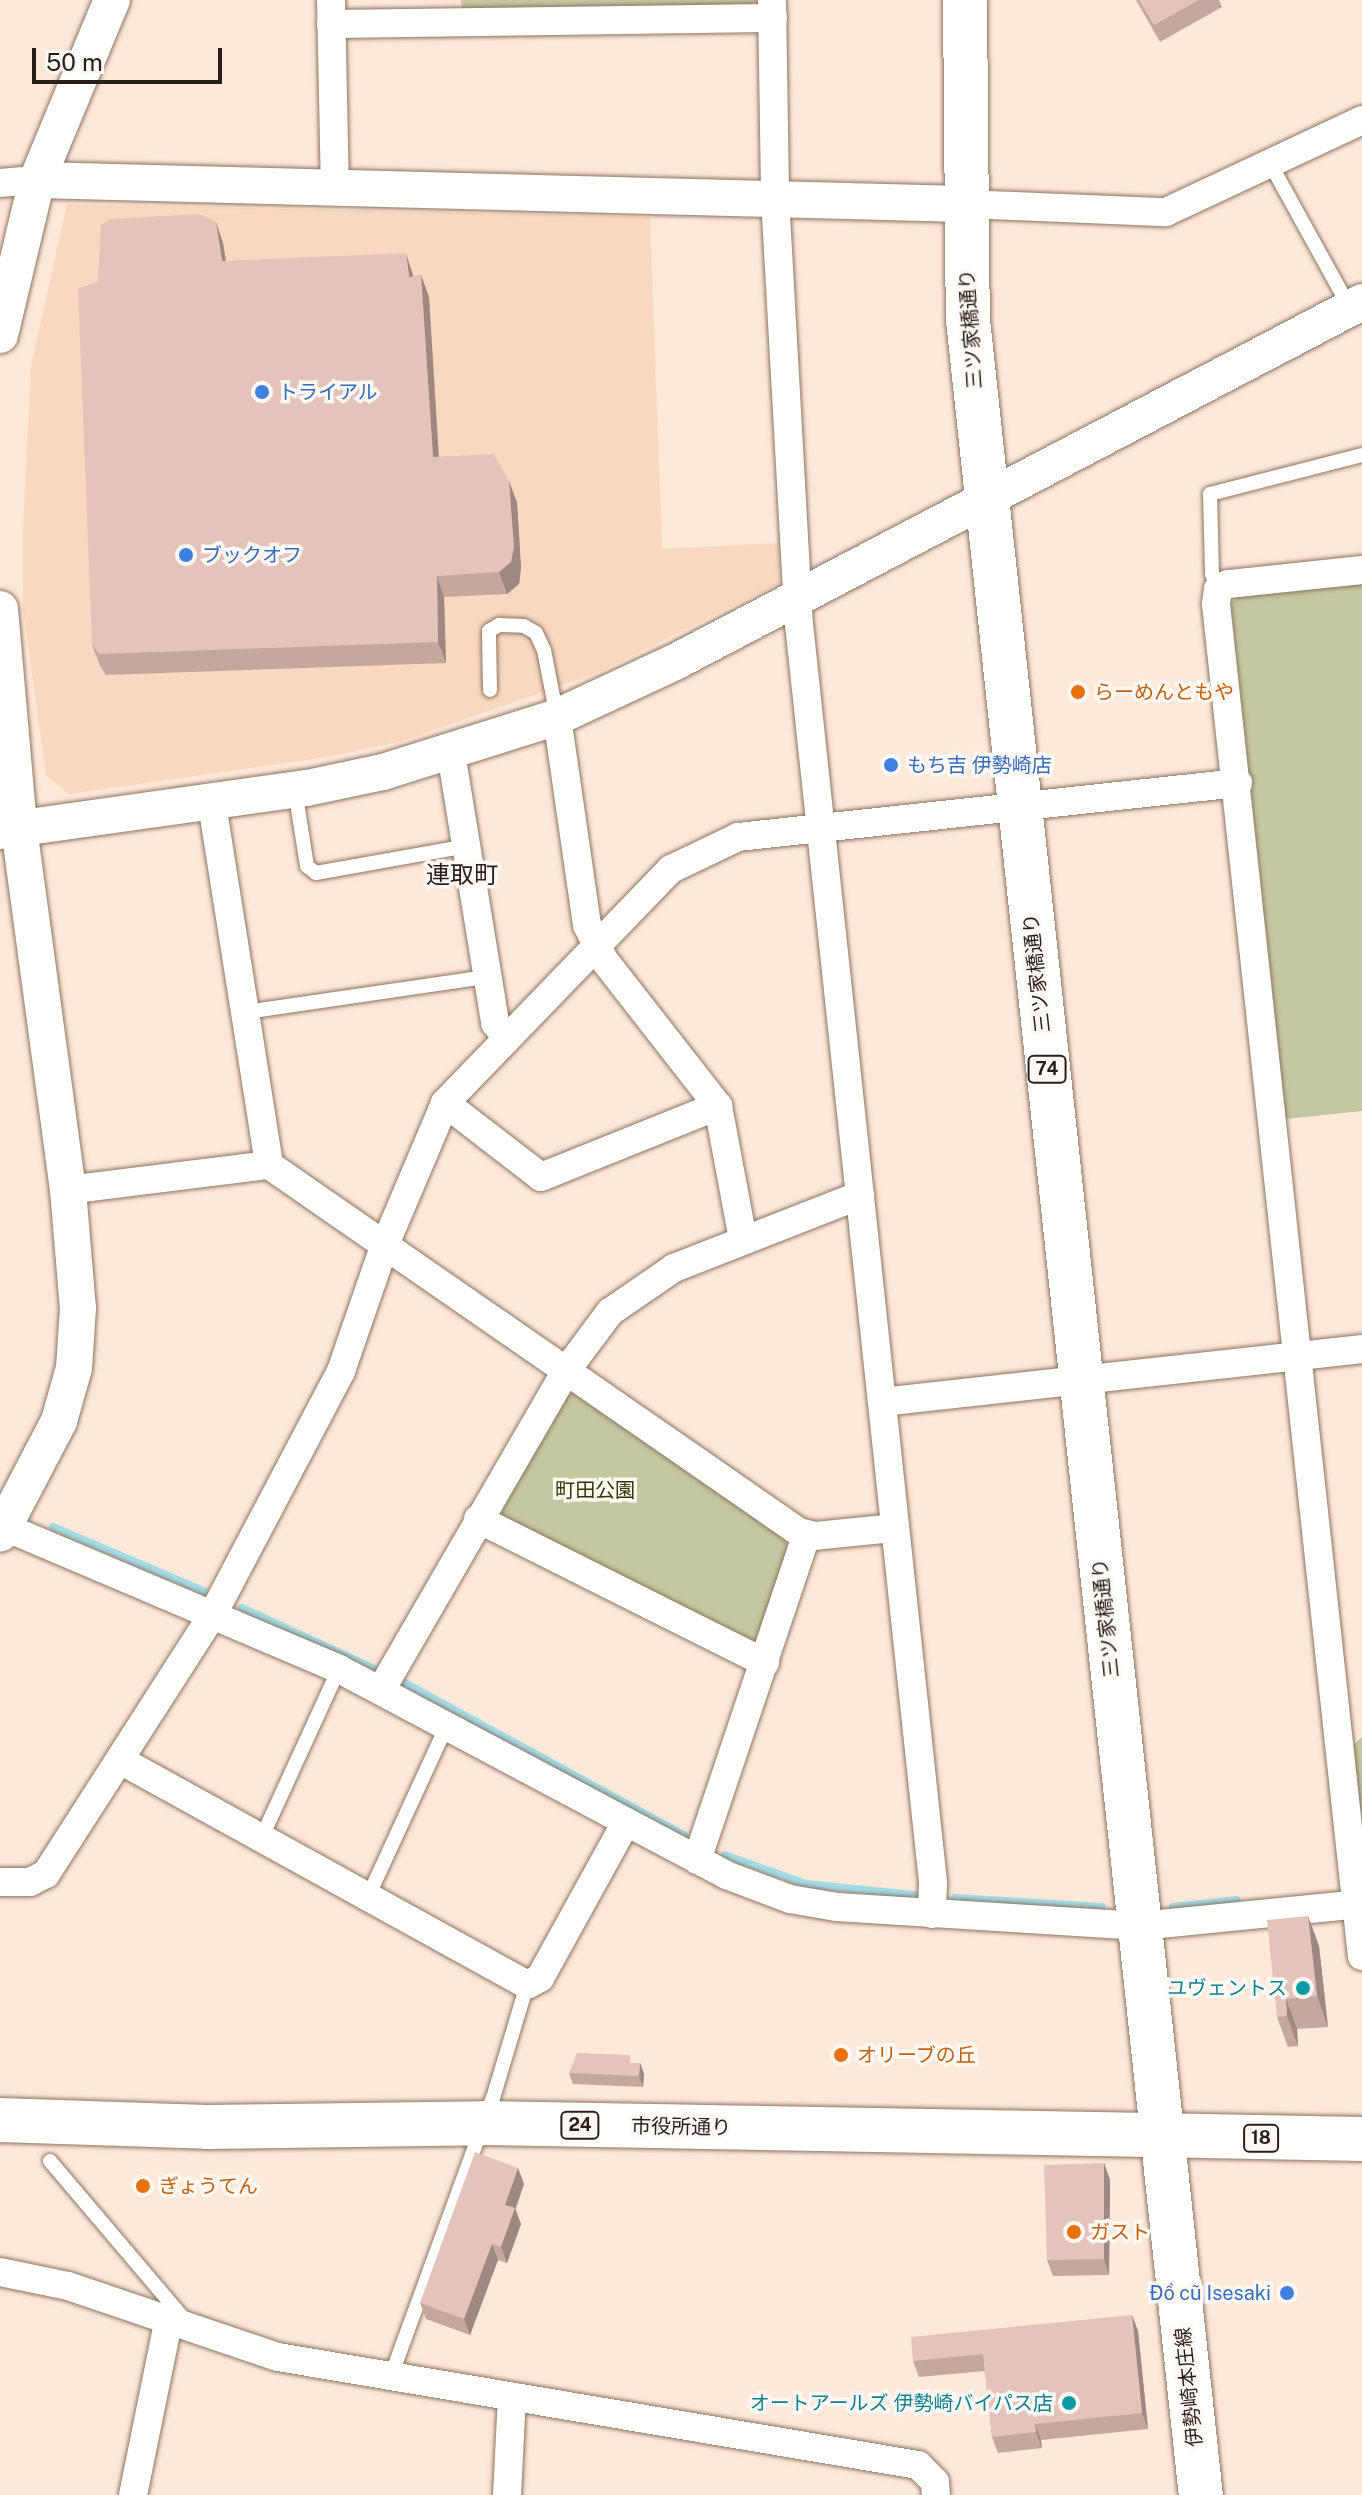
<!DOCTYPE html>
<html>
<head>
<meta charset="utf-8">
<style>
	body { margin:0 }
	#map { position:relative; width:1362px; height:2495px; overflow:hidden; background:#fee8d8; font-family:"Public Sans","Noto Sans JP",sans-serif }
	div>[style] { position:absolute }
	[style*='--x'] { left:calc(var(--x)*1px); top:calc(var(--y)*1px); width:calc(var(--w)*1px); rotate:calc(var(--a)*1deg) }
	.built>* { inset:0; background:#fad8c0 }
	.green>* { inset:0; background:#c4c8a0 }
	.stream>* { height:8px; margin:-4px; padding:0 4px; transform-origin:4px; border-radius:4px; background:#a3dce6 }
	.roads { filter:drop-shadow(0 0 2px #8c7462) drop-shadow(0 0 2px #8c7462) }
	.service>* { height:14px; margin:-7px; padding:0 7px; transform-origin:7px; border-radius:7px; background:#fff }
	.minor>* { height:28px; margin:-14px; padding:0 14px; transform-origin:14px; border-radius:14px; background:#fff }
	.tertiary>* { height:36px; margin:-18px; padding:0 18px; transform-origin:18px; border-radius:18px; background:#fff }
	.primary>* { height:44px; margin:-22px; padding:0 22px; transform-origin:22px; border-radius:22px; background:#fff }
	.wall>* { inset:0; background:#c4a8a0 }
	.shaded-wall>* { inset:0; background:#a08882 }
	.building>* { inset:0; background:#e4c3ba }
	.dots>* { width:22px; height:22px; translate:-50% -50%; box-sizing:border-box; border:4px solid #fef8f4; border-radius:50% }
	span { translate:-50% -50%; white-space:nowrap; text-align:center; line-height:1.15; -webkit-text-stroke:7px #fef8f4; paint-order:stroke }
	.shield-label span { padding:2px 6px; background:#fef8f4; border:2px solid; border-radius:6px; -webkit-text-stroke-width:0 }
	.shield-label { font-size:18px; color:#291f18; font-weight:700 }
	.street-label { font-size:20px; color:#291f18 }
	.shop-label { font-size:20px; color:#366cbe }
	.left { translate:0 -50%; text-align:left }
	.right { translate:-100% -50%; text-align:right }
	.food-label { font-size:20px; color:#c56008 }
	.park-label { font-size:20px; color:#343500 }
	.culture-label { font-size:20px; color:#0d838f }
	.quarter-label { font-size:24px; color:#291f18 }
	.scale { position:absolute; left:32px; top:48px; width:190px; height:36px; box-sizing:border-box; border:4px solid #291f18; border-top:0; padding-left:10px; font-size:24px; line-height:28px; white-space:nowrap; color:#291f18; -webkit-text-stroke:6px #fef8f4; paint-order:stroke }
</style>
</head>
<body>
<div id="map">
	<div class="built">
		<div style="clip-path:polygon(67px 204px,650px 217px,662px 549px,779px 543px,780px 583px,597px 673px,403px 741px,327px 757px,69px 794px,46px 775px,23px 609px,23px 529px,31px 367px)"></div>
	</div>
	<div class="green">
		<div style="clip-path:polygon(461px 0,756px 0,752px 4px,462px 10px)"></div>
		<div style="clip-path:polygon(1362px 584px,1362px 1111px,1286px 1119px,1231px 604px,1238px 596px)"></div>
		<div style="clip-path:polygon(576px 1393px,785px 1539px,788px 1552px,760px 1640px,748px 1643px,502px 1522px,502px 1510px,563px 1396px)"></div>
		<div style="clip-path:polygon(1362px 1737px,1362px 1841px,1352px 1746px)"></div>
	</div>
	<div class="stream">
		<div style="--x:53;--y:1527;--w:164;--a:23"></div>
		<div style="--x:242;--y:1608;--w:179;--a:24.7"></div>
		<div style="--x:405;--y:1683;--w:318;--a:28.6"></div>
		<div style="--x:725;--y:1855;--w:86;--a:19.7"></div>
		<div style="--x:806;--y:1884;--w:108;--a:5.9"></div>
		<div style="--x:955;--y:1898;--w:147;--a:3.5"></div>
		<div style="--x:1173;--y:1907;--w:64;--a:-6.2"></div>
	</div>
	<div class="roads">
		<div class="service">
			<div style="--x:1271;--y:165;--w:163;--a:61.1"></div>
			<div style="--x:1218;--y:589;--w:16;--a:-112"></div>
			<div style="--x:1212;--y:574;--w:80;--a:-91.4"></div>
			<div style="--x:1210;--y:494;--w:157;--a:-14.4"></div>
			<div style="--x:490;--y:690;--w:59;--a:-91"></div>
			<div style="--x:489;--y:631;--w:12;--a:-31"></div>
			<div style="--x:499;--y:625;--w:25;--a:2"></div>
			<div style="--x:524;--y:626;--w:14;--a:30"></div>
			<div style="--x:536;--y:633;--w:19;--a:65"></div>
			<div style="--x:544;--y:650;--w:68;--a:79"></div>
			<div style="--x:295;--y:790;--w:77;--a:81"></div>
			<div style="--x:307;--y:866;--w:11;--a:38"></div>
			<div style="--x:316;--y:873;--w:153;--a:-10.1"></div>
			<div style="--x:246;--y:1012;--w:243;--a:-8.3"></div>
			<div style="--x:261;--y:1839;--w:187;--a:-65.4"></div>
			<div style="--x:367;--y:1899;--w:192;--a:-65.3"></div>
			<div style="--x:50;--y:2161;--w:214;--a:49.7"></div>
			<div style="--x:391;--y:2376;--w:296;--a:-69.9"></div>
			<div style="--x:493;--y:2098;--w:118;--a:-73.3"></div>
		</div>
		<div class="minor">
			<div style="--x:331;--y:0;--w:186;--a:88.8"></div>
			<div style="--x:772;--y:0;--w:197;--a:89.1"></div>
			<div style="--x:775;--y:197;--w:428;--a:86.8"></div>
			<div style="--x:799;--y:624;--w:1266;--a:83.92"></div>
			<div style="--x:933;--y:1883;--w:31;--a:92"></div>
			<div style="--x:331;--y:24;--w:442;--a:-0.8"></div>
			<div style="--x:0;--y:183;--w:37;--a:-5"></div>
			<div style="--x:963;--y:204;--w:203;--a:2.3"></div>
			<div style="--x:1166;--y:212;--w:217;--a:-25.1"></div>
			<div style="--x:1362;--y:570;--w:135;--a:174"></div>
			<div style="--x:1228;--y:584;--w:11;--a:153"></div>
			<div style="--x:1218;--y:589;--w:15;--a:98"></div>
			<div style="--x:1216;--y:604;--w:1360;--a:83.84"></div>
			<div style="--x:557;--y:717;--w:210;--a:81.8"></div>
			<div style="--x:587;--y:925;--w:39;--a:64"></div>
			<div style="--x:604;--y:960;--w:185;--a:52"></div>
			<div style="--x:718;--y:1106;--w:136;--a:79.4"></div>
			<div style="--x:451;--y:753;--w:274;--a:80.7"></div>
			<div style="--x:495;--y:1023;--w:19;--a:51"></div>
			<div style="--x:212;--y:804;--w:365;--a:81"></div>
			<div style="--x:445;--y:1103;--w:121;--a:37.6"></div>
			<div style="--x:541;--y:1177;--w:191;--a:-21.9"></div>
			<div style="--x:68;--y:1190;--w:203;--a:-7.1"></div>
			<div style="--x:269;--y:1165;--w:645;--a:34.7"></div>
			<div style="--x:799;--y:1532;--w:16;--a:14"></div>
			<div style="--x:815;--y:1536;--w:79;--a:-5.8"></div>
			<div style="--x:882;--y:1402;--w:483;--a:-6.3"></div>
			<div style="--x:478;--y:1519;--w:321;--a:26.6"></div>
			<div style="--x:0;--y:1525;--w:368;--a:23"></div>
			<div style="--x:339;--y:1669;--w:438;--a:28"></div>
			<div style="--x:726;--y:1875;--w:68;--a:20.6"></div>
			<div style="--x:790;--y:1899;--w:48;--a:9.7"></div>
			<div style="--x:837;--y:1907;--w:304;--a:3.6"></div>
			<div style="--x:1140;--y:1926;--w:223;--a:-5.7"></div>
			<div style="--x:381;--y:1690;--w:369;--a:-59.9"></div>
			<div style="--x:566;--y:1371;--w:74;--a:-53.3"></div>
			<div style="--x:610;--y:1312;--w:78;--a:-34.5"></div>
			<div style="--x:674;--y:1268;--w:200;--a:-21.4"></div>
			<div style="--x:120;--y:1760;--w:465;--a:28.9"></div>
			<div style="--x:527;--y:1985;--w:15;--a:-28"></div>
			<div style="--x:540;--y:1978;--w:178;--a:-61.1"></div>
			<div style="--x:697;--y:1860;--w:342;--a:-71.4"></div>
			<div style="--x:0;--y:1882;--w:30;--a:0"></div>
			<div style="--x:30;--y:1882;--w:18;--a:-27"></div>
			<div style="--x:46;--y:1874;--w:309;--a:-57.3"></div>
			<div style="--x:213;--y:1614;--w:275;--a:-62.2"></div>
			<div style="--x:341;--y:1371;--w:131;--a:-70.9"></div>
			<div style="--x:384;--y:1247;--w:156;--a:-67"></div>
			<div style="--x:445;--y:1103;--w:325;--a:-46"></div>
			<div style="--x:671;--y:869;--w:74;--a:-25.5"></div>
			<div style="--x:738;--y:837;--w:503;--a:-6.16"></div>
			<div style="--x:0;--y:2272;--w:69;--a:11.6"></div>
			<div style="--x:68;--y:2286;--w:222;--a:18.7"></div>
			<div style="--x:278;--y:2357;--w:649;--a:9.58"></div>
			<div style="--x:918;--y:2465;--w:24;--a:45"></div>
			<div style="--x:935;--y:2482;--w:13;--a:86"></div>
			<div style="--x:133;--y:2495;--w:176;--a:-78.5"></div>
			<div style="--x:507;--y:2495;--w:98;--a:-87.1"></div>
		</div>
		<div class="tertiary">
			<div style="--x:37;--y:180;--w:926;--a:1.48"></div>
			<div style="--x:0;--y:335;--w:159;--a:-76.6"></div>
			<div style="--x:37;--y:180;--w:195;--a:-67.4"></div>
			<div style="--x:0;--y:609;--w:220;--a:85"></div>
			<div style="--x:19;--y:828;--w:365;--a:82.3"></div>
			<div style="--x:68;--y:1190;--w:118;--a:85.2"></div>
			<div style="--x:78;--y:1308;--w:60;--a:93.8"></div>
			<div style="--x:74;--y:1368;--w:55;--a:105.8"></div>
			<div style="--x:59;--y:1421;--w:127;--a:117.6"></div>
			<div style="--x:0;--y:831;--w:310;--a:-8"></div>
			<div style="--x:307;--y:788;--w:78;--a:-11.9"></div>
			<div style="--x:383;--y:772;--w:182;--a:-17.5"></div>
			<div style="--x:557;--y:717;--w:132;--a:-25"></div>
			<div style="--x:677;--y:661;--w:773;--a:-27.66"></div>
		</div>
		<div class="primary">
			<div style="--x:965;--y:0;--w:320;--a:89.5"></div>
			<div style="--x:968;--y:320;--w:2187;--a:83.89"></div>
			<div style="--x:0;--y:2120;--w:207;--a:1.9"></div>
			<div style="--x:207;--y:2127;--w:277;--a:-0.8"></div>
			<div style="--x:484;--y:2123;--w:878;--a:1.04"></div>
		</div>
	</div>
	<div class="wall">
		<div style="clip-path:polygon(1136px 0,1219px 0,1222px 7px,1160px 42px)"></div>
		<div style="clip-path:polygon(216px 222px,223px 243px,226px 261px,414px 276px,421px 275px,429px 297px,439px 457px,517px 502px,521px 568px,519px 584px,507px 594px,444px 597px,446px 663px,106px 675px,100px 666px,92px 645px,98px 282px)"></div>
		<div style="clip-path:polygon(1308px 1916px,1319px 1946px,1328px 2027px,1297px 2029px,1298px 2046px,1288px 2047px,1277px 2017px)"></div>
		<div style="clip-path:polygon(633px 2063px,640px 2063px,644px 2074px,643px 2087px,573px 2084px,569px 2073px)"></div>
		<div style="clip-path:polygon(1104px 2163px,1110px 2180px,1109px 2275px,1053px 2276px,1047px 2260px)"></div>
		<div style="clip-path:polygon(518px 2168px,524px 2184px,516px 2209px,521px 2224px,507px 2263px,498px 2260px,470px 2335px,426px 2319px,420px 2303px)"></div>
		<div style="clip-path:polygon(1132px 2315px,1138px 2331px,1148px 2429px,1041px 2440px,1042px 2448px,998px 2453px,992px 2437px,985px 2371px,919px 2377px,913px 2361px)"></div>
	</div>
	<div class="shaded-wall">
		<div style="clip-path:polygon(216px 222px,223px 243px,229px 282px,222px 261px)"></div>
		<div style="clip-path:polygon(406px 253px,413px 275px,417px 298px,409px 277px)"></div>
		<div style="clip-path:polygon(421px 275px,429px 297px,440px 478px,433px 457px)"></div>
		<div style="clip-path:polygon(509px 481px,517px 502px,521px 568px,519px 584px,507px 594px,499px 572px)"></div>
		<div style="clip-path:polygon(437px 576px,444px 597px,446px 663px,438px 642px)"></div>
		<div style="clip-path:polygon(1308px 1916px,1319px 1946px,1328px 2027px,1317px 1996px)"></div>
		<div style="clip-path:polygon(1286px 1999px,1297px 2029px,1298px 2046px,1287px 2016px)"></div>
		<div style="clip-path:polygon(640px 2063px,644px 2074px,643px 2087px,639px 2076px)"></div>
		<div style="clip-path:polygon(1104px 2163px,1110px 2180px,1109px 2275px,1104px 2259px)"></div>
		<div style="clip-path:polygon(518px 2168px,524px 2184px,515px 2209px,521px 2224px,507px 2263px,501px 2247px,505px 2205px)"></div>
		<div style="clip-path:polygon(492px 2244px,498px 2260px,470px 2335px,464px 2319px)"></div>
		<div style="clip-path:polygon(1132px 2315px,1138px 2331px,1148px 2429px,1142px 2413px)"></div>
		<div style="clip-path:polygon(1035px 2424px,1041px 2440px,1042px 2448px,1036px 2432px)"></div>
	</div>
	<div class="building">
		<div style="clip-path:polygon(1139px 0,1199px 0,1154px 25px)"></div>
		<div style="clip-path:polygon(199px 214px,216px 222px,222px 261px,406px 253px,409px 277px,421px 275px,433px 457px,494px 454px,509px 481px,514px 547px,511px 562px,499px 572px,437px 576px,438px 642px,99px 654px,92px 645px,78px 288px,98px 282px,101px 225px,111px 219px)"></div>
		<div style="clip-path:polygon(1308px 1916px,1317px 1996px,1286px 1999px,1287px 2016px,1277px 2017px,1267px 1920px)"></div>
		<div style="clip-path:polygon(577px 2053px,630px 2055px,630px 2063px,640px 2063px,639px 2076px,569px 2073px)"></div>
		<div style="clip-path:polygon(475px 2152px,518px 2168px,505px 2205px,515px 2208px,501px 2247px,492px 2244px,464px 2319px,420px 2303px)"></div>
		<div style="clip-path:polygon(1104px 2163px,1104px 2259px,1047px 2260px,1044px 2165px)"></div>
		<div style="clip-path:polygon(1132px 2315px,1142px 2413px,1035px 2424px,1036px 2432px,992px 2437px,983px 2354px,913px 2361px,911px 2337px)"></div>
	</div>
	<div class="dots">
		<div style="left:262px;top:392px;background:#3f7fe0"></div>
		<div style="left:186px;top:555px;background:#3f7fe0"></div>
		<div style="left:1078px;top:692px;background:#e8710a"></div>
		<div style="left:891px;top:765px;background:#3f7fe0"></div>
		<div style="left:1303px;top:1988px;background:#0f9aa8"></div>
		<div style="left:841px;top:2055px;background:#e8710a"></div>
		<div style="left:143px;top:2186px;background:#e8710a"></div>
		<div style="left:1074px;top:2232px;background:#e8710a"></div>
		<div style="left:1287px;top:2293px;background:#3f7fe0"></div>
		<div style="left:1069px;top:2403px;background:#0f9aa8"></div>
	</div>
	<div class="shield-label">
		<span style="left:1047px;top:1069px">74</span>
		<span style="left:580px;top:2125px">24</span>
		<span style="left:1261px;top:2138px">18</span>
	</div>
	<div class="street-label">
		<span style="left:971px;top:329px;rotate:-94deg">三ツ家橋通り</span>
		<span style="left:1037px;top:973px;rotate:-96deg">三ツ家橋通り</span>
		<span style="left:1106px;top:1618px;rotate:-96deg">三ツ家橋通り</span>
		<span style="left:681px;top:2127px;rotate:1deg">市役所通り</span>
		<span style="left:1189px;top:2387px;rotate:-96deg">伊勢崎本庄線</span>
	</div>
	<div class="shop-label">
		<span class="left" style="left:278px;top:392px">トライアル</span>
		<span class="left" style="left:202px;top:555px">ブックオフ</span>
		<span class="left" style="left:907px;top:765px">もち吉 伊勢崎店</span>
		<span class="right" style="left:1271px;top:2293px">Đồ cũ Isesaki</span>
	</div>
	<div class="food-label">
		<span class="left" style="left:1094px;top:692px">らーめんともや</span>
		<span class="left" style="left:857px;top:2055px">オリーブの丘</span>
		<span class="left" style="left:159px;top:2186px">ぎょうてん</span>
		<span class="left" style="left:1090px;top:2232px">ガスト</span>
	</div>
	<div class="park-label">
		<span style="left:595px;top:1490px">町田公園</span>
	</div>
	<div class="culture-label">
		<span class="right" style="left:1287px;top:1988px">ユヴェントス</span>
		<span class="right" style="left:1053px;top:2403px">オートアールズ 伊勢崎バイパス店</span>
	</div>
	<div class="quarter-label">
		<span style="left:462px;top:875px">連取町</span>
	</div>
	<div class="scale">50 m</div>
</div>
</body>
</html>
